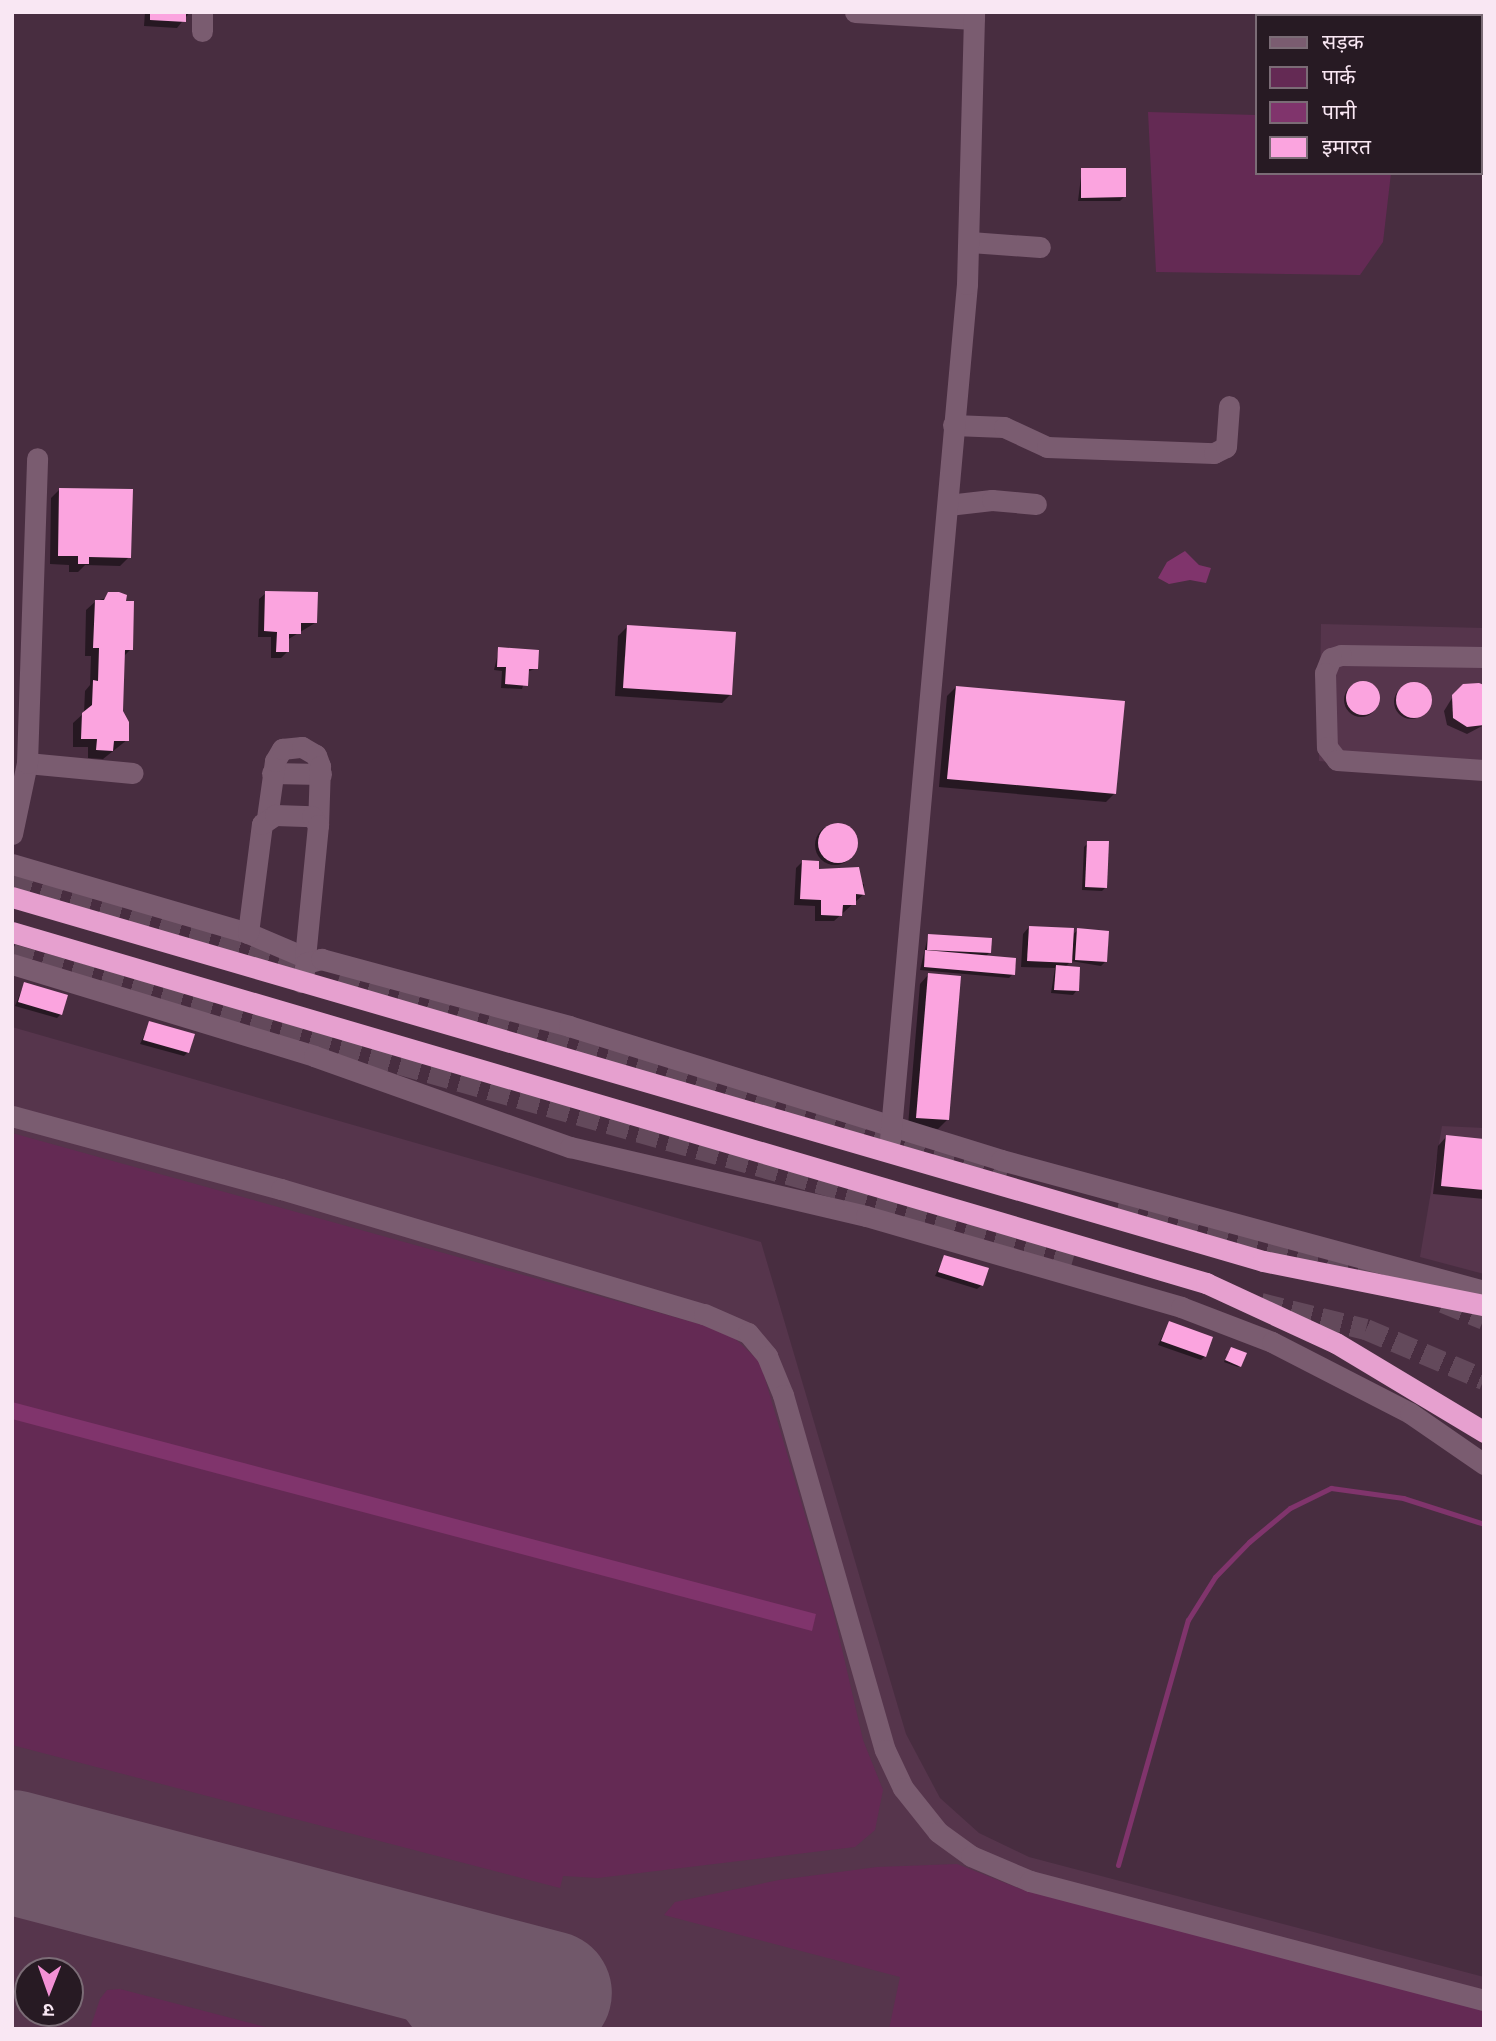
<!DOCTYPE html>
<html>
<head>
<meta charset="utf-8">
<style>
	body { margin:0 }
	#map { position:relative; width:1496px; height:2041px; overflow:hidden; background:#482d40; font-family:"Source Serif 4","Noto Sans Devanagari",serif }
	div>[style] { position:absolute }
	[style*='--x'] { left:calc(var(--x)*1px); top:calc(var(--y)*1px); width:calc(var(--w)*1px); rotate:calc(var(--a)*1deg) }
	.built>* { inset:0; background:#56354c }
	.green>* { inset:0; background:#642a54 }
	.water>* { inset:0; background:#80346c }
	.shadow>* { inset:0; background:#0007 }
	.round { border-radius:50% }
	.stream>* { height:5px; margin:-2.5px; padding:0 2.5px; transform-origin:2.5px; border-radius:2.5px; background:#80346c }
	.taxiway>* { height:49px; margin:-24.5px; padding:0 24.5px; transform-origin:24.5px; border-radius:24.5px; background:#71586a }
	.runway>* { height:124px; margin:-62px; padding:0 62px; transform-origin:62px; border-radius:62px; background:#71586a }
	.building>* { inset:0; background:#fba4df }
	.highway-tunnel>* { height:21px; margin-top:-10.5px; transform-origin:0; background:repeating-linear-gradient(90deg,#63495b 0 21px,transparent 0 31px) }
	.minor>* { height:21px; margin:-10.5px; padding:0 10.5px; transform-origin:10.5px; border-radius:10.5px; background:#7a5c70 }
	.highway>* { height:21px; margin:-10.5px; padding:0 10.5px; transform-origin:10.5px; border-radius:10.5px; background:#e6a0cf }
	span { translate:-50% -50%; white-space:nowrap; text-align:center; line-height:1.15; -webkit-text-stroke:7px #271a23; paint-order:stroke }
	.frame { position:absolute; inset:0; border:14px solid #f9e7f3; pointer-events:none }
	.legend { position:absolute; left:1255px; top:14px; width:228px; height:161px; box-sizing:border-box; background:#271a23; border:2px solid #7b6c76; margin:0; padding:9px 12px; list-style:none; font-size:21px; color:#f9e7f3 }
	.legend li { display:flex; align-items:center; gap:14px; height:35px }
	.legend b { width:35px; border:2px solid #7b6c76 }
	.north { position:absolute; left:14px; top:1957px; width:70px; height:70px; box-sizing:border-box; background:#271a23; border:2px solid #7b6c76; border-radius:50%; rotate:181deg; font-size:19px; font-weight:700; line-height:28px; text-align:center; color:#f9e7f3 }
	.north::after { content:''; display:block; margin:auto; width:24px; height:32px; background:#f391d5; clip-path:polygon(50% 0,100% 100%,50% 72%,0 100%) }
</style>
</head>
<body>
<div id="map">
	<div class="built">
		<div style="clip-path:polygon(1321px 624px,1484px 628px,1484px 776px,1319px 761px)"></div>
		<div style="clip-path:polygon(evenodd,12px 1027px,761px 1242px,906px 1734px,940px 1798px,979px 1833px,1029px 1857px,1484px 1977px,1484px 2029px,12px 2029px,12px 1027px,28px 1971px,70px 1971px,70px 2013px,28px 2013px,28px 1971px)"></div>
		<div style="clip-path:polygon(1442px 1126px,1484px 1128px,1484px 1274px,1420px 1257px)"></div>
	</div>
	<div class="green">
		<div style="clip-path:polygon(1148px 112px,1256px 115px,1256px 173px,1391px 173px,1383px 242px,1360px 275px,1156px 272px)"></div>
		<div style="clip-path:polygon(12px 1133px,728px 1332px,760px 1362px,833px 1610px,863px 1740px,883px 1790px,875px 1830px,855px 1847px,598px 1878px,563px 1876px,560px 1888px,12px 1745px)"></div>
		<div style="clip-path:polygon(957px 1864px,1018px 1888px,1484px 2008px,1484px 2029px,889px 2029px,900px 1977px,664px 1915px,675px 1902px,779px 1880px,877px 1867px)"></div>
		<div style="clip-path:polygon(120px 1989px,273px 2029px,90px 2029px,100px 1999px,107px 1990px)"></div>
	</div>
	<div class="water">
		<div style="clip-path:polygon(1185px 551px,1199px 565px,1211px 568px,1206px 583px,1190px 580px,1169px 584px,1158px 578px,1167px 562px)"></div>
		<div style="clip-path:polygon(12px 1402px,816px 1614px,812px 1631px,12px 1419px)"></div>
	</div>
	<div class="shadow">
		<div style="clip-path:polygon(145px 12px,190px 12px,177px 28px,144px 26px)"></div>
		<div style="clip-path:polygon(1082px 169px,1124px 197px,1120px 201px,1078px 201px)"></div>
		<div style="clip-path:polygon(60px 489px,129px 557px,120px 566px,85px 565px,78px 572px,69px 572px,69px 565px,50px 564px,51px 498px)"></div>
		<div style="clip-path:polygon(266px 593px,315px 623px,287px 640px,287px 652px,281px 658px,271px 658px,271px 637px,258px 637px,259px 599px)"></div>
		<div style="clip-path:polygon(119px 594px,131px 649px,123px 657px,122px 712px,127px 740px,103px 759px,88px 758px,88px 747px,73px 747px,73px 723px,84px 713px,85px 691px,90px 685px,91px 656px,85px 656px,86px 610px,96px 601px)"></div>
		<div style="clip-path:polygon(627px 627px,731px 694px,722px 703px,615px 696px,618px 636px)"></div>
		<div style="clip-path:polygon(499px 649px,537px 668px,527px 672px,522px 689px,501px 688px,502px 671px,494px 670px)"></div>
		<div class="round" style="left:1344px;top:683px;width:34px;height:34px"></div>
		<div class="round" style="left:1394px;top:685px;width:34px;height:34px"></div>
		<div style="clip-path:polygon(956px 687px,1115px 793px,1106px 802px,939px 787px,947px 696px)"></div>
		<div style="clip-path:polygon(1457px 690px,1484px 725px,1467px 734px,1447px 725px,1444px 711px)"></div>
		<div class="round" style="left:815px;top:825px;width:40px;height:40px"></div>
		<div style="clip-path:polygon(1088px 843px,1106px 887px,1102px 891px,1082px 890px,1084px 847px)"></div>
		<div style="clip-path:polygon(802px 862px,817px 871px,864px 884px,864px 894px,834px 921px,815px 921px,815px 906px,794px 905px,796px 868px)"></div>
		<div style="clip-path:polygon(1029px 927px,1071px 936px,1078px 930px,1105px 962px,1101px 966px,1071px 961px,1065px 967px,1077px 990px,1073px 995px,1051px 993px,1055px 968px,1021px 967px,1023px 934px)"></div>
		<div style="clip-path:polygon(928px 936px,989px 953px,985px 957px,1013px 974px,1009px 978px,920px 970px)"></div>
		<div style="clip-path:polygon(928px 975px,947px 1120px,938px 1129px,908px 1126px,920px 984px)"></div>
		<div style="clip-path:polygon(24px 984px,61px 1014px,57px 1018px,15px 1006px)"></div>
		<div style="clip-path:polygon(150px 1023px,188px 1052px,184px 1056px,140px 1044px)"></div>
		<div style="clip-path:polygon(1446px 1137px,1484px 1141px,1484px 1199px,1433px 1194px,1438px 1146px)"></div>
		<div style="clip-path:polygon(944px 1257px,982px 1285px,977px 1289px,935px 1276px)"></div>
		<div style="clip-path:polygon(1169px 1323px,1205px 1356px,1201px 1360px,1158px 1345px)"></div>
		<div style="clip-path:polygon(1230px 1350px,1239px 1366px,1238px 1367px,1224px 1362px)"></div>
	</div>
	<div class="stream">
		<div style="--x:1118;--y:1865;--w:255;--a:-74.1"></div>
		<div style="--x:1188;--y:1620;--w:51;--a:-57.9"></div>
		<div style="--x:1215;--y:1577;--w:49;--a:-45.8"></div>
		<div style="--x:1249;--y:1542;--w:53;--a:-39.7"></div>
		<div style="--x:1290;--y:1508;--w:46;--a:-26"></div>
		<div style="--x:1331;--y:1488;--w:73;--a:7.9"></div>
		<div style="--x:1403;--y:1498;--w:85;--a:17.8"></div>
	</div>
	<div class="taxiway">
		<div style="--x:366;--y:1944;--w:61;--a:42.3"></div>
		<div style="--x:411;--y:1985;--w:55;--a:53.1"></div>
		<div style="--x:508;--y:1983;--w:74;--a:38.4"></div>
	</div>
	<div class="runway">
		<div style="--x:12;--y:1852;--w:556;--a:14.69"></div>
	</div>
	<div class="building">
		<div style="clip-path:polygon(150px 12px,186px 12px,186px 22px,150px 20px)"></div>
		<div style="clip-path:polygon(1081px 168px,1126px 168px,1126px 197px,1081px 198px)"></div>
		<div style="clip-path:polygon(59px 488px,133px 489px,131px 558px,89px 557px,89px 564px,78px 564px,78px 556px,58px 556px)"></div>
		<div style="clip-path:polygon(265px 591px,318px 592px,317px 623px,301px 623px,301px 634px,289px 634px,289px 652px,276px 652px,277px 632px,264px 631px)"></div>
		<div style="clip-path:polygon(108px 592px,119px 592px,127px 595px,126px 601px,134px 601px,133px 650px,125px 650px,123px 711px,129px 722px,129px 741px,114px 741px,113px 751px,96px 750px,97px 739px,81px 739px,82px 713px,92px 705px,93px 680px,98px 681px,99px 648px,93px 648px,95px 600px,104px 600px)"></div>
		<div style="clip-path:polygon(627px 625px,736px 632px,732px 695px,623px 688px)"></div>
		<div style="clip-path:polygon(498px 647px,539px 650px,538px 669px,529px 669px,528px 686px,505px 684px,506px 667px,497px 667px)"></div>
		<div class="round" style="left:1346px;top:681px;width:34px;height:34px"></div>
		<div class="round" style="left:1396px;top:682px;width:36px;height:36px"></div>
		<div style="clip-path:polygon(1479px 683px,1484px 685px,1484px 725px,1467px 727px,1453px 718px,1452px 695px,1463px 684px)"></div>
		<div style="clip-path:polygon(956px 686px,1125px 701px,1116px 794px,947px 779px)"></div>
		<div class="round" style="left:818px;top:823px;width:40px;height:40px"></div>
		<div style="clip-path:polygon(1087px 841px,1109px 841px,1107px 888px,1085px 887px)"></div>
		<div style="clip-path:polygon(802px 860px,819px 861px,819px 869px,859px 867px,865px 895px,856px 894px,856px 905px,843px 905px,842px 916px,821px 915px,821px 900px,800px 899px)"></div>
		<div style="clip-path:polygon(1029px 926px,1074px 928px,1072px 963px,1027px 961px)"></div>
		<div style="clip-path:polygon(1077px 928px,1109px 931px,1107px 962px,1075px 960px)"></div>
		<div style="clip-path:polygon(928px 934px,992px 938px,991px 953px,927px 950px)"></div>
		<div style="clip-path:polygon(925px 950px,1016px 958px,1015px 975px,924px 967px)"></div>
		<div style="clip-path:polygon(1056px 965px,1080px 967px,1079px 991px,1054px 990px)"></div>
		<div style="clip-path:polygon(928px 973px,961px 976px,949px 1120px,916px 1118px)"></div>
		<div style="clip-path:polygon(24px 982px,68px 995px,62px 1015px,18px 1002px)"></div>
		<div style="clip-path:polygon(149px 1021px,195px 1034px,189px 1053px,143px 1040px)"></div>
		<div style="clip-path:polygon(1446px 1135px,1484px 1139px,1484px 1190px,1441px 1186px)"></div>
		<div style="clip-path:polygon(944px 1255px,989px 1268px,983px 1286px,938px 1272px)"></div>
		<div style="clip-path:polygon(1169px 1321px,1213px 1337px,1206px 1357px,1161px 1341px)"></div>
		<div style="clip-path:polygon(1231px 1347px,1247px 1353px,1241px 1367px,1225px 1360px)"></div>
	</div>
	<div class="highway-tunnel">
		<div style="--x:12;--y:878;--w:296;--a:16.3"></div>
		<div style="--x:12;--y:954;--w:1104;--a:15.82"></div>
		<div style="--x:340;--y:974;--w:696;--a:16.87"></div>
		<div style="--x:1117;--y:1209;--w:273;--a:14"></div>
		<div style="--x:1443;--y:1302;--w:44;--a:22.5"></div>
		<div style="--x:1261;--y:1303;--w:108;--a:13.9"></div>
		<div style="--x:1366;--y:1329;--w:128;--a:23"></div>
	</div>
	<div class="minor">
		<div style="--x:202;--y:12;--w:19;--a:90"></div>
		<div style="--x:855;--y:12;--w:119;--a:3.4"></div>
		<div style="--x:970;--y:242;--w:70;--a:4.1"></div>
		<div style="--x:953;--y:425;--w:51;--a:2.2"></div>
		<div style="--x:1004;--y:427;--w:47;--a:24.9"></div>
		<div style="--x:1047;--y:447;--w:167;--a:2.1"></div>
		<div style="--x:1214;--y:453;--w:13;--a:-27"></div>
		<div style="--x:1226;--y:447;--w:41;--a:-85.8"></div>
		<div style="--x:948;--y:505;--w:44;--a:-6.5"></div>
		<div style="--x:992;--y:500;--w:44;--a:5.2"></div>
		<div style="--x:1484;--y:657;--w:143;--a:-179.2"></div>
		<div style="--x:1341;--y:655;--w:10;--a:163"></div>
		<div style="--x:1331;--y:658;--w:16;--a:112"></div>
		<div style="--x:1325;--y:673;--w:74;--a:88.5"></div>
		<div style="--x:1327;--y:747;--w:16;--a:52"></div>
		<div style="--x:1337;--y:760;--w:147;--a:3.9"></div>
		<div style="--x:27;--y:763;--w:106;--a:5.4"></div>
		<div style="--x:272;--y:773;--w:49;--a:1.2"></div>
		<div style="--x:267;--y:818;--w:58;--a:-82"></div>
		<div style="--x:275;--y:761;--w:14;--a:-60"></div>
		<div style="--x:282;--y:749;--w:20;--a:-6"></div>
		<div style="--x:302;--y:747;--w:16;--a:30"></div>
		<div style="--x:316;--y:755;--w:12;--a:70"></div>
		<div style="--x:320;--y:766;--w:59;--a:91.9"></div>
		<div style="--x:12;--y:834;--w:73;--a:-78.1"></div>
		<div style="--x:27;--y:763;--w:305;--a:-88.1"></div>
		<div style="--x:12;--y:864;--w:246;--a:16.3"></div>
		<div style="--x:248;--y:933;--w:66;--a:23.1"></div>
		<div style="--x:248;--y:933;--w:110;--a:-82.7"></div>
		<div style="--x:262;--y:824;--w:16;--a:-35"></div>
		<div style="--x:275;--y:815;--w:37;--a:2"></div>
		<div style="--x:312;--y:816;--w:11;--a:56"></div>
		<div style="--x:318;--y:825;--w:133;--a:95.6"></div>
		<div style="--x:12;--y:964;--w:316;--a:16.9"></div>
		<div style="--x:314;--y:1056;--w:272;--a:19.6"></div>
		<div style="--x:570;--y:1147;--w:304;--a:13.1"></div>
		<div style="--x:866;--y:1216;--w:328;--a:16.1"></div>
		<div style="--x:1181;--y:1307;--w:97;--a:21"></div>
		<div style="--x:1272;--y:1342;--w:155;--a:27.2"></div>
		<div style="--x:1410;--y:1413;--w:90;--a:34.6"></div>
		<div style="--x:301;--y:982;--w:20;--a:-75"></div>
		<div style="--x:306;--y:963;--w:16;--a:-15"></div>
		<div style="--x:321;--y:959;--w:257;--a:15.1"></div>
		<div style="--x:569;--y:1026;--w:452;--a:17.2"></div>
		<div style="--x:1001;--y:1160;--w:500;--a:15.17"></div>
		<div style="--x:12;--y:1116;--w:279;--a:15.2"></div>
		<div style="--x:281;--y:1189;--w:441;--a:16.5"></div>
		<div style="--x:704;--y:1314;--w:48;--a:23.4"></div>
		<div style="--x:748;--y:1333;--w:30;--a:50"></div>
		<div style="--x:767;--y:1356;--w:42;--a:67.7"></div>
		<div style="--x:783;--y:1395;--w:369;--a:74"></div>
		<div style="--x:885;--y:1750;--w:42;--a:64.7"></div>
		<div style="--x:903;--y:1788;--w:56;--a:51.5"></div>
		<div style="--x:938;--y:1832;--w:41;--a:36"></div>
		<div style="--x:971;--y:1856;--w:64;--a:23"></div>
		<div style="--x:1030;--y:1881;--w:469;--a:14.7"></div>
		<div style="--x:890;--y:1140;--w:859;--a:-84.86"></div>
		<div style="--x:967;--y:284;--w:272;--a:-88.5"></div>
	</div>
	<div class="highway">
		<div style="--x:12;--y:897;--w:1303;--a:16.22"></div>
		<div style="--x:1263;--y:1261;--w:225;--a:11.3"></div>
		<div style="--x:12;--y:932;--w:1245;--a:16.38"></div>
		<div style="--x:1206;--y:1283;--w:143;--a:24.8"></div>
		<div style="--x:1336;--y:1343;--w:173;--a:31"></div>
	</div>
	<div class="frame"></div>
	<ul class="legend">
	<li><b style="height:9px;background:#7a5c70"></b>सड़क</li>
	<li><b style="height:19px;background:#642a54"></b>पार्क</li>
	<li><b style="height:19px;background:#80346c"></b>पानी</li>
	<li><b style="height:19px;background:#fba4df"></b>इमारत</li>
	</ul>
	<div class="north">उ</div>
</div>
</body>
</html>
